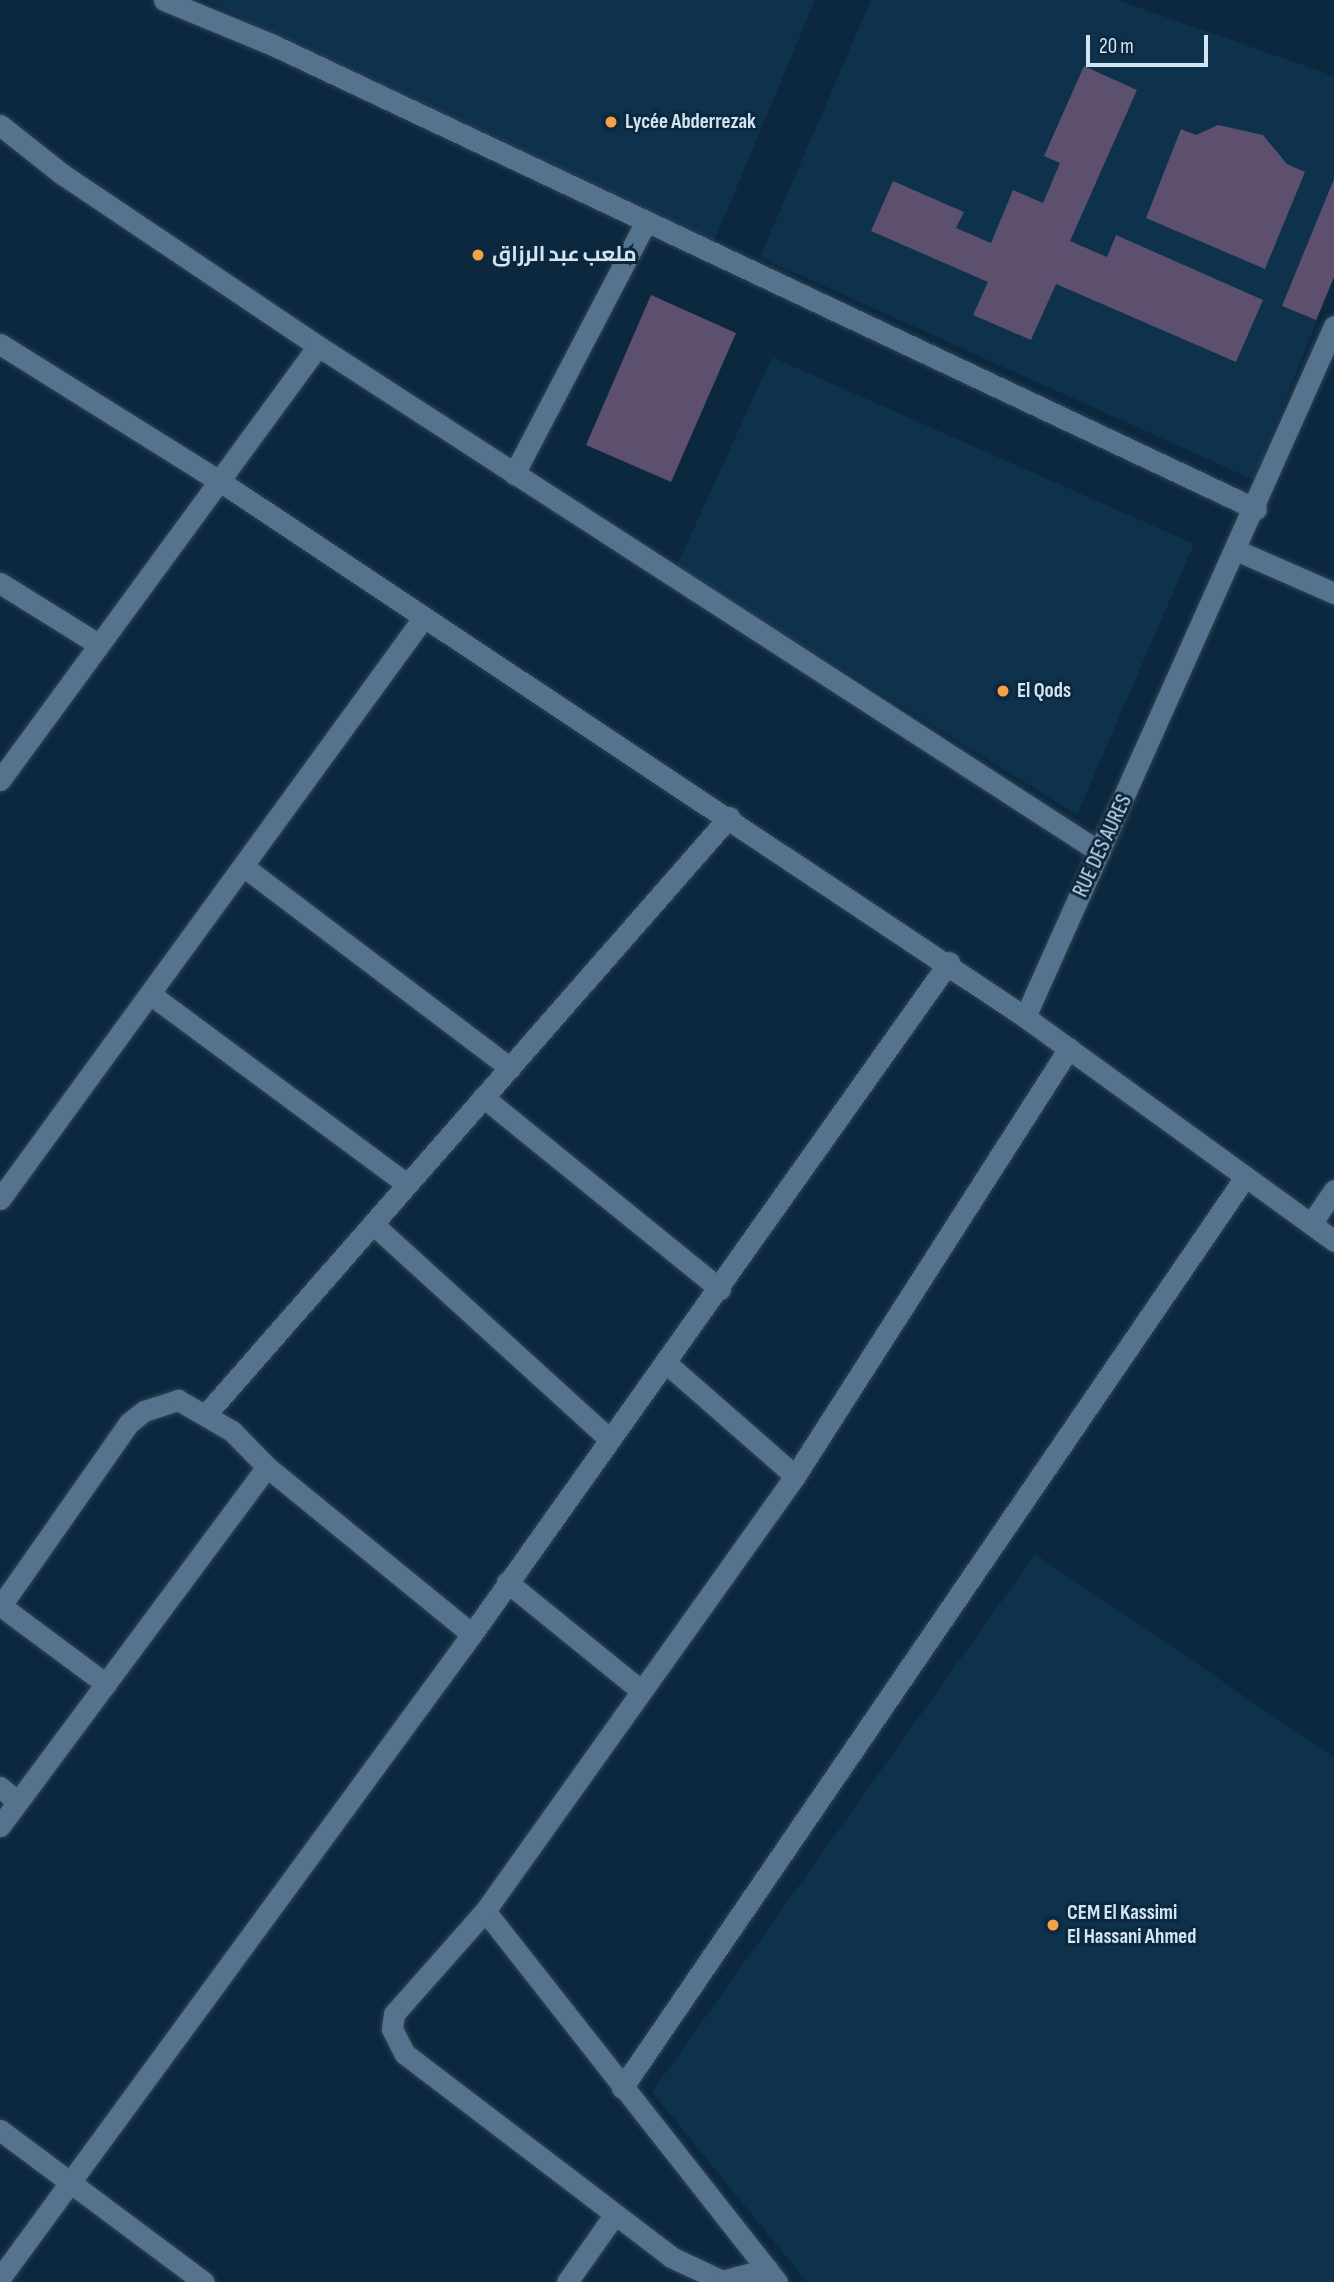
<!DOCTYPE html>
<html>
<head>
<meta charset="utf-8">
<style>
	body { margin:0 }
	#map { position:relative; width:1334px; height:2282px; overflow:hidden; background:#0c283e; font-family:"Sofia Sans Condensed",Cairo,sans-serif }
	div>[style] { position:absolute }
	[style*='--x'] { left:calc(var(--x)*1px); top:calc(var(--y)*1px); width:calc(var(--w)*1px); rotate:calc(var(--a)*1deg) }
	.built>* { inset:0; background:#0e314c }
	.building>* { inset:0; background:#5d4f6e }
	.roads { filter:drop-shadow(0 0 2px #334355) drop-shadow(0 0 2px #334355) }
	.street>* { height:21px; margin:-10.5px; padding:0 10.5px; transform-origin:10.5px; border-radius:10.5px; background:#56738d }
	.dots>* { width:19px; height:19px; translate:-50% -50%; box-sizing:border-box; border:4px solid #0c283e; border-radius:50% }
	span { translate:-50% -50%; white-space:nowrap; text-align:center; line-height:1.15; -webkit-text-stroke:6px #0c283e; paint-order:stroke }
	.poi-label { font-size:21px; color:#d3e4f2; font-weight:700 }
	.left { translate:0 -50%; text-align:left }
	.street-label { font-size:21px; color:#d3e4f2 }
	.scale { position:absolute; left:1086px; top:35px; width:122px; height:32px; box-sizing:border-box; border:4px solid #d3e4f2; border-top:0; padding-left:9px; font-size:21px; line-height:24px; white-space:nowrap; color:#d3e4f2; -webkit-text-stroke:5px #0c283e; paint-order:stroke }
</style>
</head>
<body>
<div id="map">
	<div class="built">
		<div style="clip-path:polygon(204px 0,815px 0,713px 244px)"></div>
		<div style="clip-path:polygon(871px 0,1117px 0,1334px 76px,1334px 277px,1254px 480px,760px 257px)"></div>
		<div style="clip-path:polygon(772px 357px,1194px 544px,1077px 815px,676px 567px)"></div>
		<div style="clip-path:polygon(1035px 1554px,1334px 1757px,1334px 2282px,807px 2282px,652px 2092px)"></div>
	</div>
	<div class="building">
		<div style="clip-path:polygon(1084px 66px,1137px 90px,1070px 241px,1107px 257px,1116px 235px,1263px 300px,1236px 362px,1056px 284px,1031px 340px,973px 315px,988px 282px,871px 231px,893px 181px,964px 212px,956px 228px,991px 243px,1013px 190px,1043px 203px,1060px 163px,1044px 156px)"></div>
		<div style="clip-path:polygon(1218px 125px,1263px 135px,1287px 164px,1305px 172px,1265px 269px,1146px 218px,1181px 129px,1196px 135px)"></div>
		<div style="clip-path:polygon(1334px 179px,1334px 277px,1316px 320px,1282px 306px)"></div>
		<div style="clip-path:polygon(651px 295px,736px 333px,671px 482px,586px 445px)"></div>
	</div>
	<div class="roads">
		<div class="street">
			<div style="--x:164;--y:0;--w:118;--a:22.4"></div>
			<div style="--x:273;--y:45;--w:1087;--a:25.27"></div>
			<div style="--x:0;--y:125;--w:79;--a:38.3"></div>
			<div style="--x:62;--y:174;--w:308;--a:33.9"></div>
			<div style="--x:1334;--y:326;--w:757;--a:114.09"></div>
			<div style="--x:1025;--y:1017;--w:382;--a:35.9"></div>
			<div style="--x:0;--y:344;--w:257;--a:32"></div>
			<div style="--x:218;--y:480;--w:969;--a:33.64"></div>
			<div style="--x:514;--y:474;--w:283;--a:-62.4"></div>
			<div style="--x:1238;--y:551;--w:105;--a:23.6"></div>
			<div style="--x:0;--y:583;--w:115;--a:31.9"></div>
			<div style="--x:0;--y:780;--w:538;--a:-53.77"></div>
			<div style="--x:318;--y:346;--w:931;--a:32.91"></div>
			<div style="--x:243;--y:866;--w:335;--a:37.1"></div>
			<div style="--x:150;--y:994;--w:320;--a:36.5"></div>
			<div style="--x:483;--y:1097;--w:305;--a:39"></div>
			<div style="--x:0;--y:1199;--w:720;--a:-53.93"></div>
			<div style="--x:1311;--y:1224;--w:41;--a:-55.9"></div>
			<div style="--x:374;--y:1225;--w:315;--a:42.3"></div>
			<div style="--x:665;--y:1362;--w:173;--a:41.2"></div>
			<div style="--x:208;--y:1412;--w:791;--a:-48.79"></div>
			<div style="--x:507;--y:1582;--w:170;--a:39"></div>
			<div style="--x:1;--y:1606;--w:131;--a:36.6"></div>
			<div style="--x:0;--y:1607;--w:225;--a:-55"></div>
			<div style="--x:129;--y:1423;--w:19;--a:-39"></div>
			<div style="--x:144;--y:1411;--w:36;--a:-18"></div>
			<div style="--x:178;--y:1400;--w:62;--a:29.9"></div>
			<div style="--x:232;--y:1431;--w:50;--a:45.8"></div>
			<div style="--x:267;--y:1467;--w:264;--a:39.2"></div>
			<div style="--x:0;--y:1787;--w:23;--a:40"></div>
			<div style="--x:0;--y:1826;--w:447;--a:-53.4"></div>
			<div style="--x:485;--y:1911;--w:137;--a:131.5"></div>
			<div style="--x:394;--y:2014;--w:15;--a:98"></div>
			<div style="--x:392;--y:2029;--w:28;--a:63"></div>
			<div style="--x:405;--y:2054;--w:335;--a:37.3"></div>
			<div style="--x:671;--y:2257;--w:56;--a:25.2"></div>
			<div style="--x:722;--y:2281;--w:47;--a:-14.9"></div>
			<div style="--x:622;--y:2088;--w:1104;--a:-55.63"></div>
			<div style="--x:0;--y:2130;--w:254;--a:36.7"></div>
			<div style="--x:0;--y:2278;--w:798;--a:-53.76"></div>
			<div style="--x:472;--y:1634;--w:824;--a:-54.63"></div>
			<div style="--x:567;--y:2282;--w:83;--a:-54.8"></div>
			<div style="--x:777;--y:2282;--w:472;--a:-128.2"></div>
			<div style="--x:485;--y:1911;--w:534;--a:-54.52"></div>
			<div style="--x:795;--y:1476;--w:508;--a:-57.37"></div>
		</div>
	</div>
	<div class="dots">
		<div style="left:611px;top:122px;background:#f5a246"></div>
		<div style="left:478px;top:255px;background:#f5a246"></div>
		<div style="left:1003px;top:691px;background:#f5a246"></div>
		<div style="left:1053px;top:1925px;background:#f5a246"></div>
	</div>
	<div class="poi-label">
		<span class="left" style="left:625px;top:122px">Lycée Abderrezak</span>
		<span class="left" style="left:492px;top:255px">ملعب عبد الرزاق</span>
		<span class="left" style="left:1017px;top:691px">El Qods</span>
		<span class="left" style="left:1067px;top:1925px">CEM El Kassimi<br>El Hassani Ahmed</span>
	</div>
	<div class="street-label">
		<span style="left:1103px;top:846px;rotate:-65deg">RUE DES AURES</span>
	</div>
	<div class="scale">20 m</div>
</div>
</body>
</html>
